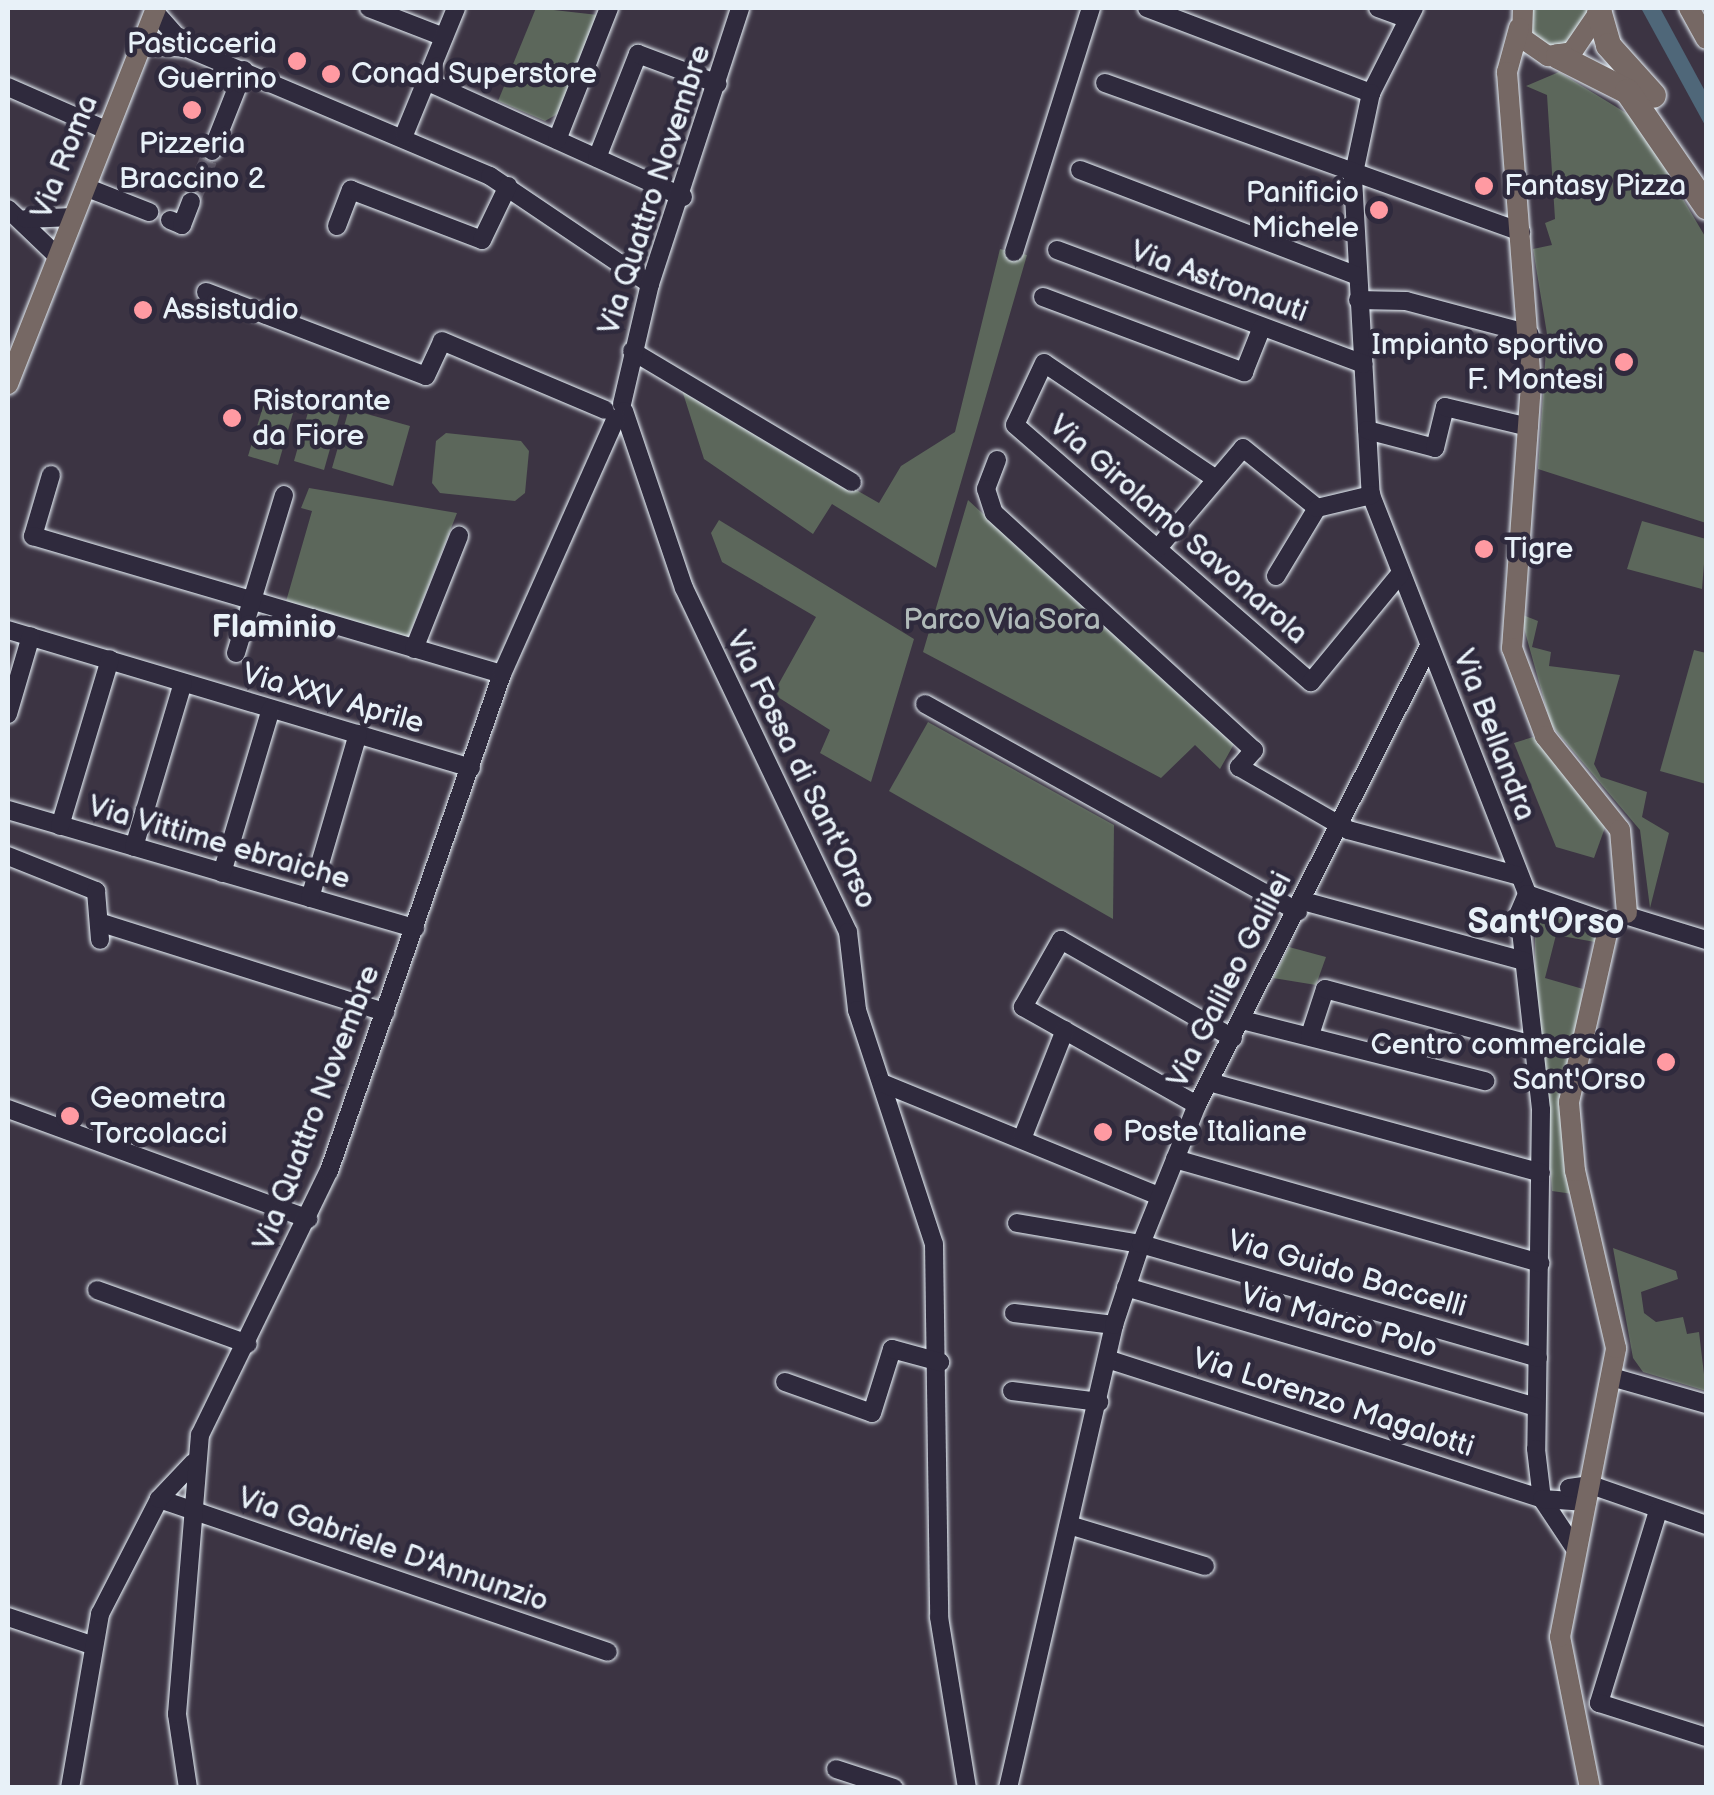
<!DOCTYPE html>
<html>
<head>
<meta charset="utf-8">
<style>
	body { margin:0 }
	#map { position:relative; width:1714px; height:1795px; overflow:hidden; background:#3c3443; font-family:"Balsamiq Sans",sans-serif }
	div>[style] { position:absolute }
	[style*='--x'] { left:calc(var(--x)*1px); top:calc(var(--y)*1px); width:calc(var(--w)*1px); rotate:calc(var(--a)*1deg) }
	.green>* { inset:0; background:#5c675b }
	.water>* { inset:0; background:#4f6779 }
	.minor-tunnel>* { height:18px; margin-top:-9px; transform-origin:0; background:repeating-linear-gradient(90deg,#56505e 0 18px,transparent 0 27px) }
	.roads { filter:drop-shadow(0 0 2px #e8f1f8) drop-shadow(0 0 2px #e8f1f8) }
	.minor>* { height:18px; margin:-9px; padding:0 9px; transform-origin:9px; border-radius:9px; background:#2f2a3d }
	.major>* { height:20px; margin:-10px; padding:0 10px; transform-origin:10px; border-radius:10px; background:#766864 }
	.highway>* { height:25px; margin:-12.5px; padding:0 12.5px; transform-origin:12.5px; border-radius:12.5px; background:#766864 }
	.dots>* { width:28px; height:28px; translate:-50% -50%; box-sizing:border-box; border:5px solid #2f2a3d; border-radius:50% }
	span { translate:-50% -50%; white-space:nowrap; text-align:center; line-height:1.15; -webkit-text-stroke:9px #2f2a3d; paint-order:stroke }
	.poi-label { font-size:30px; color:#e8f1f8 }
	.right { translate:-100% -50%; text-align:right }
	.left { translate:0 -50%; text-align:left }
	.street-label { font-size:30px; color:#e8f1f8 }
	.park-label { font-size:30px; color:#b0bab9 }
	.neighbourhood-label { font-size:32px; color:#e8f1f8; font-weight:700 }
	.quarter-label { font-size:35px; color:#e8f1f8; font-weight:700 }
	.frame { position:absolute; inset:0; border:10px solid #e8f1f8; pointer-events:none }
</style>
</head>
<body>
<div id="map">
	<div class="green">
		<div style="clip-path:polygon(536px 8px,598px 15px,561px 112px,545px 121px,498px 101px)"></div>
		<div style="clip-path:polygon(1531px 8px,1594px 8px,1570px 44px,1550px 46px,1532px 34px)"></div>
		<div style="clip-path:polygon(1559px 72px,1636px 119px,1706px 238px,1706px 523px,1538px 469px,1547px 334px,1533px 249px,1552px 245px,1545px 223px,1555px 219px,1547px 95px,1526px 86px)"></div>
		<div style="clip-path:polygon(1000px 249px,1027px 255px,936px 568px,832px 504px,813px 534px,704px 459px,682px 390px,879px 503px,901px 466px,955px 432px)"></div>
		<div style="clip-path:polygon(266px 397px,295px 406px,278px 465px,248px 456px)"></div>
		<div style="clip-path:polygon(311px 402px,341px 410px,324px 470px,294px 461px)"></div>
		<div style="clip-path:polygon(349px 409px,410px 426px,393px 486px,332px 468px)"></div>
		<div style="clip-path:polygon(446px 433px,521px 441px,529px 451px,525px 493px,515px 501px,440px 493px,432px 483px,436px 441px)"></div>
		<div style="clip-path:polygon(309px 488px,457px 513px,408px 638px,285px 605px,312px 511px,301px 508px)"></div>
		<div style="clip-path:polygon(968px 500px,1234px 744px,1220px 769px,1195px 745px,1161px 778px,923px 652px)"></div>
		<div style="clip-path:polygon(719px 520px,914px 639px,871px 782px,820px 753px,830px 730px,773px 694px,816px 617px,722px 562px,711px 533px)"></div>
		<div style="clip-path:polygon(1642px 521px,1706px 539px,1702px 589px,1627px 569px)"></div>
		<div style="clip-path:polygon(1520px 614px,1538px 621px,1532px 647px,1551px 652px,1549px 666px,1620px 675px,1594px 764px,1601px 777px,1647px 792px,1642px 817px,1669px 833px,1650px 908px,1640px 830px,1551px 725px)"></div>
		<div style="clip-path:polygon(1694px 650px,1706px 653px,1706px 784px,1660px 771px)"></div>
		<div style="clip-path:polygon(928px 722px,1114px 825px,1113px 919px,889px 791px)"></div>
		<div style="clip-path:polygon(1533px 737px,1607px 822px,1594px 858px,1556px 847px,1514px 743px)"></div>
		<div style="clip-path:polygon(1544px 913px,1600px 927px,1595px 942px,1556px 935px,1545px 978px,1583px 989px,1562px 1110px,1573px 1194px,1552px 1191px,1535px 974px,1535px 922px)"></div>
		<div style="clip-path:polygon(1289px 947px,1326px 957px,1316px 985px,1273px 978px)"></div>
		<div style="clip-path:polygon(1613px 1248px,1676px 1271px,1678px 1279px,1641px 1292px,1644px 1313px,1656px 1322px,1683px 1317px,1687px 1334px,1699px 1332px,1706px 1391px,1643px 1372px,1633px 1358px)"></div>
	</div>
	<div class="water">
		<div style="clip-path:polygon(1641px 8px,1660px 8px,1706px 93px,1706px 127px)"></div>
	</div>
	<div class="minor-tunnel">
		<div style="--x:191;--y:202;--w:55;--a:-67.6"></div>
	</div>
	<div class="roads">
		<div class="minor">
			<div style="--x:369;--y:8;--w:80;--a:21.1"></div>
			<div style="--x:1147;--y:8;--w:240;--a:20.8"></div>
			<div style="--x:1378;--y:8;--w:27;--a:20"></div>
			<div style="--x:1414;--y:8;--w:95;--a:116.8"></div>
			<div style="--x:1371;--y:93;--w:87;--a:102"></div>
			<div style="--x:1353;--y:178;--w:318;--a:86.8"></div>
			<div style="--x:1371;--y:495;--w:428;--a:68.6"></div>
			<div style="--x:155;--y:12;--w:48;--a:48.4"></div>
			<div style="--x:141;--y:44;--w:46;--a:5"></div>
			<div style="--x:187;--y:48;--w:329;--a:22.9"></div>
			<div style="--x:490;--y:176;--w:193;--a:34"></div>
			<div style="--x:426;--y:81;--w:282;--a:24.3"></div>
			<div style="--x:1105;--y:83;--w:442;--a:19.7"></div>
			<div style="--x:8;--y:87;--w:109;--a:23.7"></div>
			<div style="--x:404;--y:135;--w:137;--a:-67.7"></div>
			<div style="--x:557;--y:140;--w:142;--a:-68.5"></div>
			<div style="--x:212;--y:151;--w:87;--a:-68.4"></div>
			<div style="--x:597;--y:158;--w:112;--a:-68.5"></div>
			<div style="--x:638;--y:54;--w:85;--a:20.6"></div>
			<div style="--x:1080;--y:170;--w:297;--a:20.9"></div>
			<div style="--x:85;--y:187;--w:69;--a:21.3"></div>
			<div style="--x:8;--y:209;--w:68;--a:43.8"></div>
			<div style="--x:26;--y:219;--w:47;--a:-2.4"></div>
			<div style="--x:170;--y:220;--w:13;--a:23"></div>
			<div style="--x:182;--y:225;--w:25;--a:-69"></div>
			<div style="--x:337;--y:226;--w:39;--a:-69"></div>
			<div style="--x:351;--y:190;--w:140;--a:20.9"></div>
			<div style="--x:482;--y:240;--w:60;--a:-64.3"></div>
			<div style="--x:1057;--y:250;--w:327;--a:20.4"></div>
			<div style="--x:1014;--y:252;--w:256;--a:-72.5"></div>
			<div style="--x:206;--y:292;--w:235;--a:20.9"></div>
			<div style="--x:426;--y:376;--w:38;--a:-65"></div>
			<div style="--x:442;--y:341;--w:177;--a:22.9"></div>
			<div style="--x:1043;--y:297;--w:215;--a:20.5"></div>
			<div style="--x:1244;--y:372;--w:48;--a:-68.2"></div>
			<div style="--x:1358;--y:300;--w:48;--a:1.2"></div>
			<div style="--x:1406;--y:301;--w:128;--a:14.9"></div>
			<div style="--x:632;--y:351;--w:256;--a:30.8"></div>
			<div style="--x:622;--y:404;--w:123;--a:-76.9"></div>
			<div style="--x:650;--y:284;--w:290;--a:-71.9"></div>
			<div style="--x:624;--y:411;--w:187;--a:71.3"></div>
			<div style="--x:684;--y:588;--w:381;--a:64.5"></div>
			<div style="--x:848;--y:932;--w:79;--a:83.4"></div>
			<div style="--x:857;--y:1010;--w:246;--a:71.8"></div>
			<div style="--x:934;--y:1244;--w:373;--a:89.2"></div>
			<div style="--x:939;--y:1617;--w:173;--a:80.7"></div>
			<div style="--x:1367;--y:430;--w:70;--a:14.8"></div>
			<div style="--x:1435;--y:448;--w:42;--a:-76.3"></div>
			<div style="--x:1445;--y:407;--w:86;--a:13.4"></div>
			<div style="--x:997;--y:460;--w:31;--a:111"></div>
			<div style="--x:986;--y:489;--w:25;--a:72"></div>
			<div style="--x:994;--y:513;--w:352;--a:42.4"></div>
			<div style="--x:1254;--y:750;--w:23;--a:131"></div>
			<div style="--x:1239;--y:767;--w:126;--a:30"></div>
			<div style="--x:1348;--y:830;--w:174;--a:15"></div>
			<div style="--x:51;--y:475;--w:64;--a:106.4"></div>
			<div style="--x:33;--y:536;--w:489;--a:16.4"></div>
			<div style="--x:1216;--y:479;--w:207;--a:-146"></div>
			<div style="--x:1044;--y:363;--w:68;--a:115.1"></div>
			<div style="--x:1015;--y:425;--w:392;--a:41"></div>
			<div style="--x:1311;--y:682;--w:140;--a:-50.5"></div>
			<div style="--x:1158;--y:548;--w:131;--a:-49.6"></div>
			<div style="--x:1243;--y:448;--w:95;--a:39"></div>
			<div style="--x:1276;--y:576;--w:79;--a:-58.9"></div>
			<div style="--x:1317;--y:508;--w:56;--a:-13.5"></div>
			<div style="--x:8;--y:630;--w:483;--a:16.6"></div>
			<div style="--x:414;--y:649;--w:122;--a:-68.3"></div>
			<div style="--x:236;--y:653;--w:165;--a:-73.1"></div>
			<div style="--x:925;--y:704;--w:427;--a:29.1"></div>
			<div style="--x:8;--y:714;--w:81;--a:-73.6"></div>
			<div style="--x:8;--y:810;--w:424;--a:16.2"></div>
			<div style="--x:60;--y:826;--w:174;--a:-73.3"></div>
			<div style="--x:134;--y:847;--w:171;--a:-73.4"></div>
			<div style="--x:8;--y:856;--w:95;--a:21.7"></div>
			<div style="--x:96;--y:891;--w:49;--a:85.3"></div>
			<div style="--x:222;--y:873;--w:171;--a:-73.4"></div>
			<div style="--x:1527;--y:894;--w:21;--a:113"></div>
			<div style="--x:1519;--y:913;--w:198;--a:83.6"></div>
			<div style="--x:1541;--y:1110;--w:339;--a:90.8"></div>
			<div style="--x:1536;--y:1449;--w:50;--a:83.2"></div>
			<div style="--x:1542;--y:1499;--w:61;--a:56.3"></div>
			<div style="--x:1527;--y:894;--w:86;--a:19.1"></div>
			<div style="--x:310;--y:898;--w:171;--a:-73.7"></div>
			<div style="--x:1303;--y:901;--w:229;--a:15.2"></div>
			<div style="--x:1628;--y:916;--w:82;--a:17.1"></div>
			<div style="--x:102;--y:923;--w:297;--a:17.5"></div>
			<div style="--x:1242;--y:1020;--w:251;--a:14.1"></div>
			<div style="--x:1310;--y:1035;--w:48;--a:-71.9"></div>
			<div style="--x:1325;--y:989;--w:215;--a:15.1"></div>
			<div style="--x:1209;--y:1082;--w:344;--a:15.3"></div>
			<div style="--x:882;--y:1083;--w:299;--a:22.2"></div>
			<div style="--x:1197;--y:1105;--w:200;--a:-150.6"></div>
			<div style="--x:1023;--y:1007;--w:77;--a:-60.4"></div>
			<div style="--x:1061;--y:940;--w:198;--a:29.7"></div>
			<div style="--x:8;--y:1109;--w:320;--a:20.1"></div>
			<div style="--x:1022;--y:1139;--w:117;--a:-68.5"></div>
			<div style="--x:1175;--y:1159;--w:380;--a:15.9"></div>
			<div style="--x:1017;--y:1223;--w:126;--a:9.6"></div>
			<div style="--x:1141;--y:1244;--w:413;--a:16"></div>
			<div style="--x:1126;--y:1287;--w:427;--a:16.3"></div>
			<div style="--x:97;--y:1290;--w:160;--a:19.7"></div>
			<div style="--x:1014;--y:1313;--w:101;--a:6.8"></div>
			<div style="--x:1107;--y:1359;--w:457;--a:17.8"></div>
			<div style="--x:1542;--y:1499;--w:45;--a:3.8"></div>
			<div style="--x:1615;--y:1378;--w:95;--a:15.9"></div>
			<div style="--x:785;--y:1382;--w:92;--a:19.6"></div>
			<div style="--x:872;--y:1413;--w:67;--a:-72.6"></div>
			<div style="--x:892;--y:1349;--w:50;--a:15.2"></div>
			<div style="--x:1012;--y:1391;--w:88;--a:7.2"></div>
			<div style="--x:1569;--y:1488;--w:22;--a:-8"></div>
			<div style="--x:1591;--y:1485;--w:122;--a:19.2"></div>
			<div style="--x:159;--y:1499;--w:474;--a:18.8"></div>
			<div style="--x:1658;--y:1511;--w:201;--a:107.1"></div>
			<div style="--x:1599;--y:1703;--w:112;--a:17.6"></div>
			<div style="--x:1069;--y:1525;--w:142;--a:16.8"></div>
			<div style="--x:8;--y:1617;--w:88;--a:18.6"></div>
			<div style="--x:836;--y:1769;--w:61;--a:18.1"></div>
			<div style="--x:70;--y:1788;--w:177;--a:-80.2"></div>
			<div style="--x:100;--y:1614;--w:129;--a:-62.8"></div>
			<div style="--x:159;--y:1499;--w:50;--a:-46.6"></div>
			<div style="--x:188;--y:1788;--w:75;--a:-98.5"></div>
			<div style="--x:177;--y:1714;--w:280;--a:-85.3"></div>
			<div style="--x:200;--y:1435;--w:294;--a:-64"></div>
			<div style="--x:329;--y:1171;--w:526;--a:-70.81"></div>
			<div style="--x:502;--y:674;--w:280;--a:-66"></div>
			<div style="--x:1008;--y:1788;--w:475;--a:-77.1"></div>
			<div style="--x:1114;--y:1325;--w:85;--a:-71.6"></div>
			<div style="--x:1141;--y:1244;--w:150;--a:-68.1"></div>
			<div style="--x:1197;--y:1105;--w:512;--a:-63.18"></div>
		</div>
		<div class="major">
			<div style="--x:1523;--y:8;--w:30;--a:92"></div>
			<div style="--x:1522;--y:38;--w:32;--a:35"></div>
			<div style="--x:1548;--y:56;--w:24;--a:-9"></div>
			<div style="--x:1572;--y:52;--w:53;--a:-55.7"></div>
			<div style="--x:1689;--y:8;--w:35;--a:61"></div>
			<div style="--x:1519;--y:28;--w:46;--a:105.3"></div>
			<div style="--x:1507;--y:72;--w:313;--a:85.6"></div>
			<div style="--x:1531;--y:384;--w:265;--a:94.1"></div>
			<div style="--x:1512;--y:648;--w:94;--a:69.4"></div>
			<div style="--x:1545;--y:736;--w:120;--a:51.4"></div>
			<div style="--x:1620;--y:830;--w:83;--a:85.2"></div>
			<div style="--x:8;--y:384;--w:404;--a:-68.5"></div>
			<div style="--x:1590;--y:1788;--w:154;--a:-101.2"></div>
			<div style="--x:1560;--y:1637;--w:294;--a:-79"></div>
			<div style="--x:1616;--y:1348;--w:182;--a:-103"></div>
			<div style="--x:1575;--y:1171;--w:69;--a:-95"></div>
			<div style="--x:1569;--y:1102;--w:182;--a:-77.3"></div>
		</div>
		<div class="highway">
			<div style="--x:1599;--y:13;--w:33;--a:74"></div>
			<div style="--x:1608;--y:45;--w:67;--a:48"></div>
			<div style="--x:1558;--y:56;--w:77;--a:26.9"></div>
			<div style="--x:1627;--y:91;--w:140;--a:55.5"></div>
		</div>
	</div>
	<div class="dots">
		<div style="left:297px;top:61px;background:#ff9aa2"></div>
		<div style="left:331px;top:74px;background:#ff9aa2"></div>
		<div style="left:192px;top:110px;background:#ff9aa2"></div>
		<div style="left:1484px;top:186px;background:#ff9aa2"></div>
		<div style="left:1379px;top:210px;background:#ff9aa2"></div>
		<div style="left:143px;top:310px;background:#ff9aa2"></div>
		<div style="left:1624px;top:362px;background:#ff9aa2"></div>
		<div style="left:232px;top:418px;background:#ff9aa2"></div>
		<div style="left:1484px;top:549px;background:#ff9aa2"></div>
		<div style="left:1666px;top:1062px;background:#ff9aa2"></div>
		<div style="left:70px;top:1116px;background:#ff9aa2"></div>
		<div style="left:1103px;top:1132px;background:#ff9aa2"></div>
	</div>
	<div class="poi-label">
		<span class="right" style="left:277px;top:61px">Pasticceria<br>Guerrino</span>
		<span class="left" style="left:351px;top:74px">Conad Superstore</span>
		<span style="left:192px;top:161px">Pizzeria<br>Braccino 2</span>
		<span class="left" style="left:1504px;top:186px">Fantasy Pizza</span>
		<span class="right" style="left:1359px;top:210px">Panificio<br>Michele</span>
		<span class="left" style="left:163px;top:310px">Assistudio</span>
		<span class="right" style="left:1604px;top:362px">Impianto sportivo<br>F. Montesi</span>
		<span class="left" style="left:252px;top:418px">Ristorante<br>da Fiore</span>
		<span class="left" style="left:1504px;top:549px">Tigre</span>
		<span class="right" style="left:1646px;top:1062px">Centro commerciale<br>Sant'Orso</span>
		<span class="left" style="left:90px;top:1116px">Geometra<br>Torcolacci</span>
		<span class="left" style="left:1123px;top:1132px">Poste Italiane</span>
	</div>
	<div class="street-label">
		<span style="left:65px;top:157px;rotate:-68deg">Via Roma</span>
		<span style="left:655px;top:190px;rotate:-72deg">Via Quattro Novembre</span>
		<span style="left:1219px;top:282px;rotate:20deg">Via Astronauti</span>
		<span style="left:1178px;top:530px;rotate:41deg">Via Girolamo Savonarola</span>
		<span style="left:333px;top:699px;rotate:16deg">Via XXV Aprile</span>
		<span style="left:1494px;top:735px;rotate:69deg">Via Bellandra</span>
		<span style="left:801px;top:770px;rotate:64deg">Via Fossa di Sant'Orso</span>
		<span style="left:219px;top:843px;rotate:16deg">Via Vittime ebraiche</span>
		<span style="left:1230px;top:980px;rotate:-63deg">Via Galileo Galilei</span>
		<span style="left:317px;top:1108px;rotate:-69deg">Via Quattro Novembre</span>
		<span style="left:1347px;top:1274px;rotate:16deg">Via Guido Baccelli</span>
		<span style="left:1339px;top:1321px;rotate:16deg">Via Marco Polo</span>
		<span style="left:1333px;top:1403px;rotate:18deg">Via Lorenzo Magalotti</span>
		<span style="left:393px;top:1550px;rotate:19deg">Via Gabriele D'Annunzio</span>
	</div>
	<div class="park-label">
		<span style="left:1002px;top:620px">Parco Via Sora</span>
	</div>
	<div class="neighbourhood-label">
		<span style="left:274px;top:628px">Flaminio</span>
	</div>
	<div class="quarter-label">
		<span style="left:1546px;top:923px">Sant'Orso</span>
	</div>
	<div class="frame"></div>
</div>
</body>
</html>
